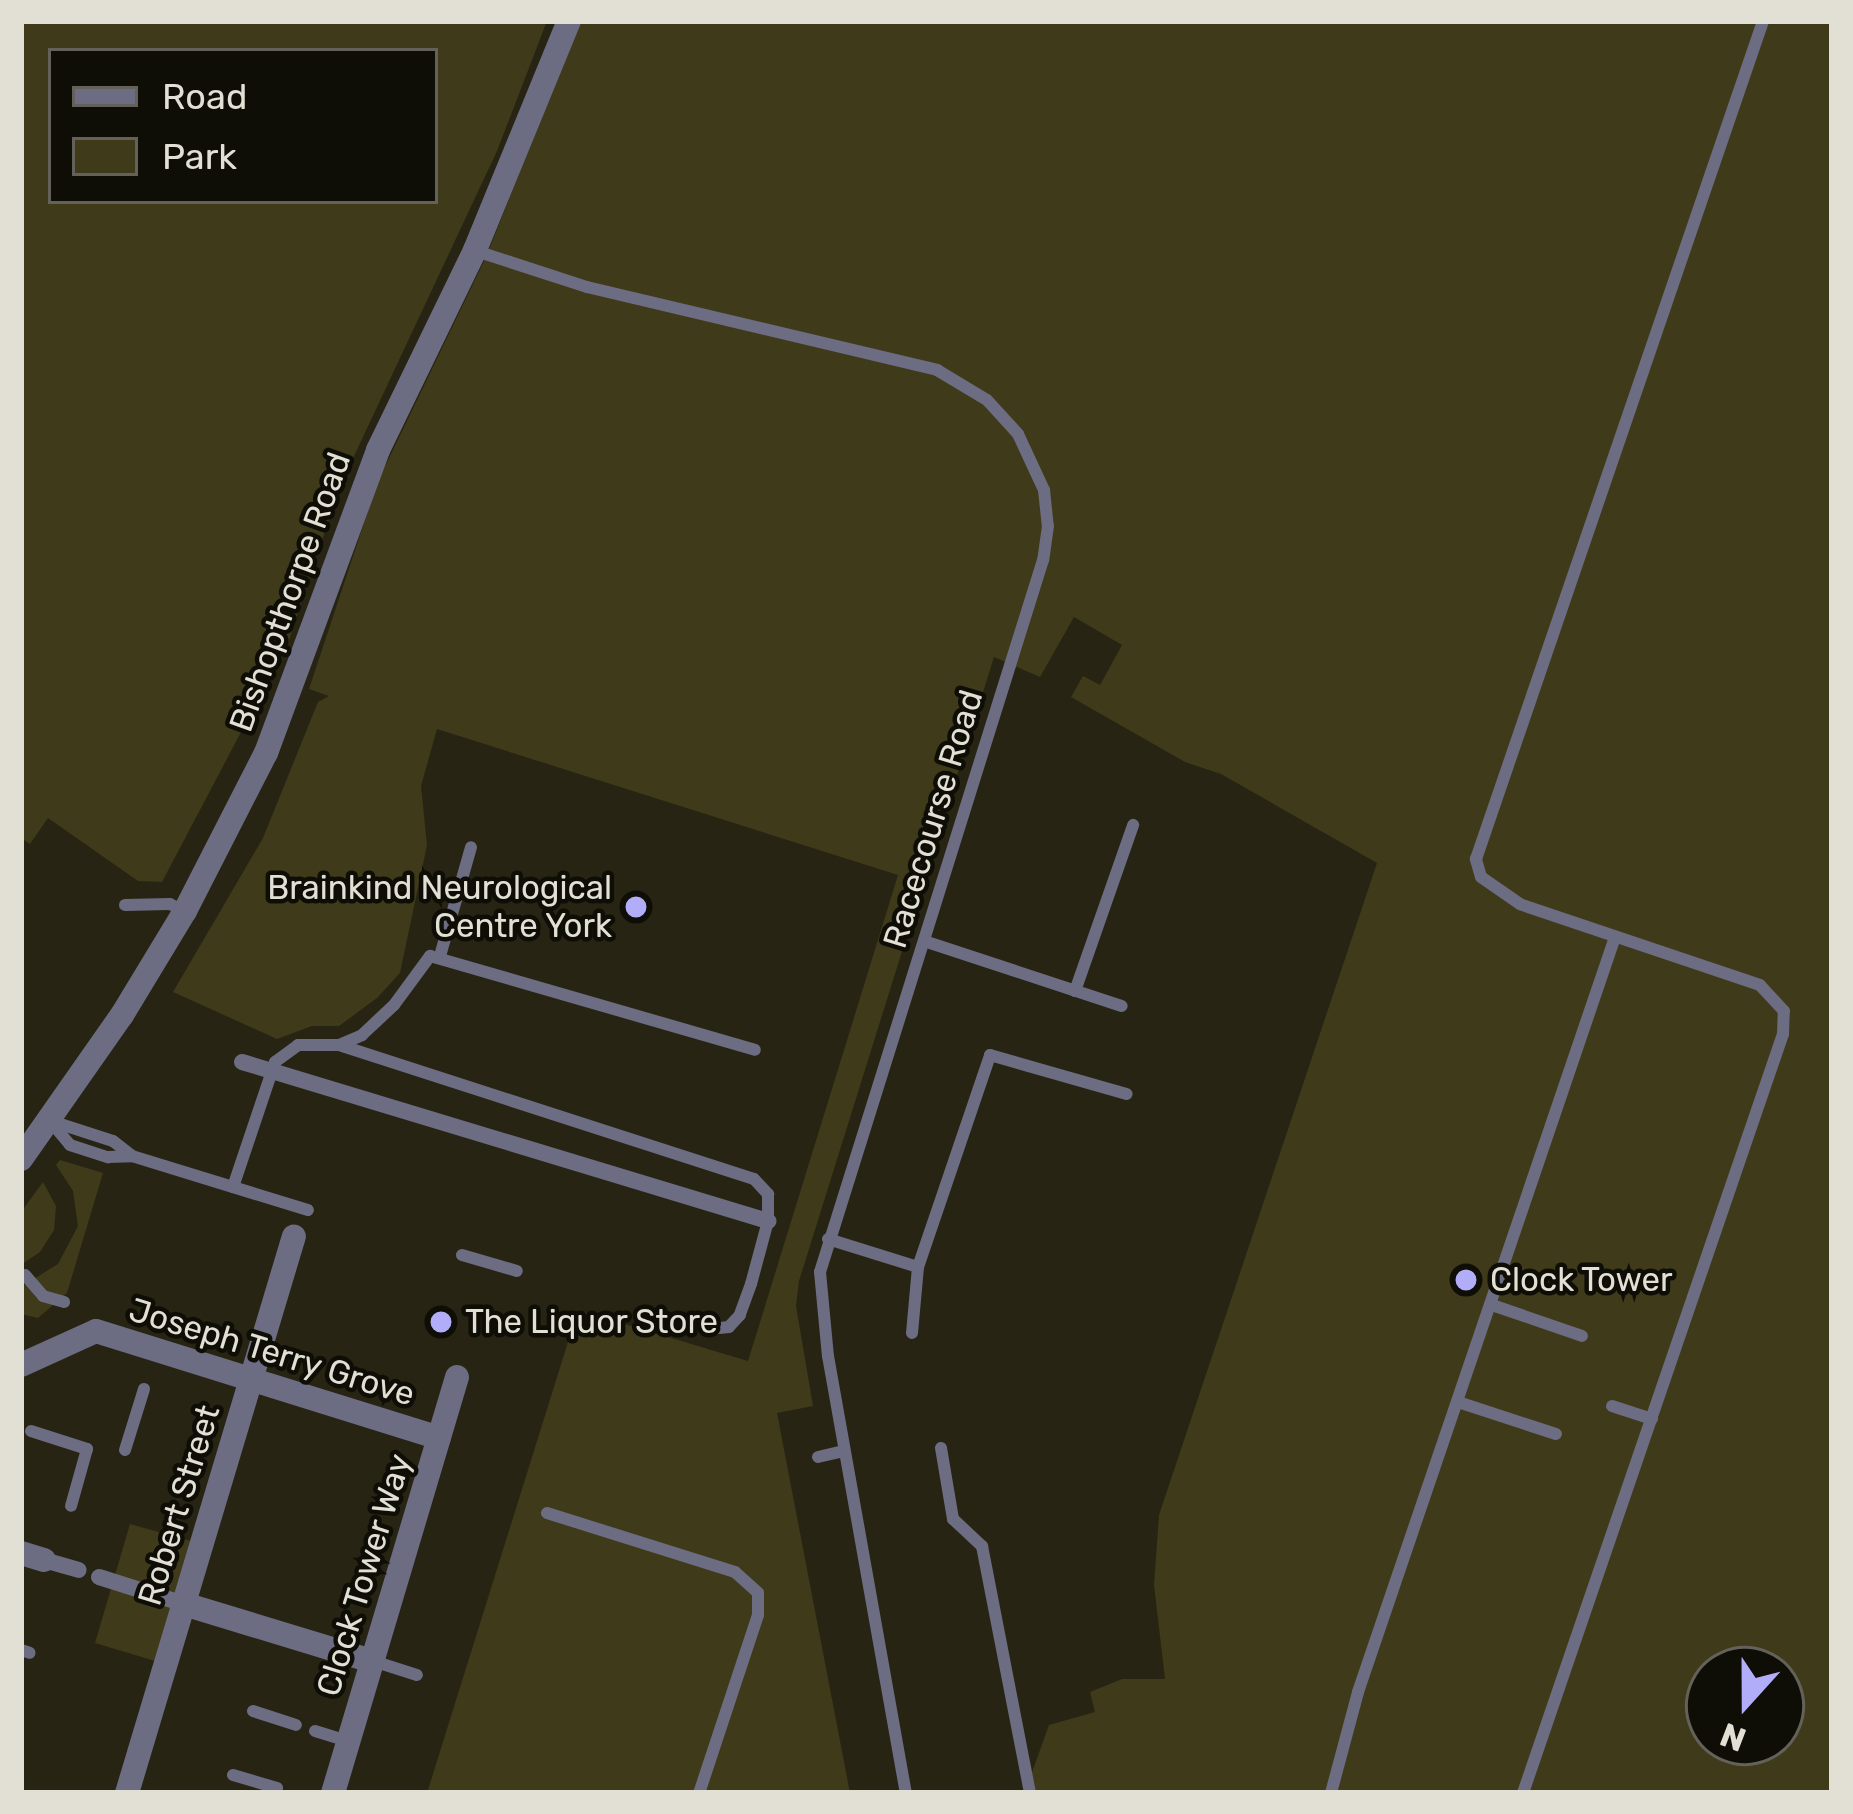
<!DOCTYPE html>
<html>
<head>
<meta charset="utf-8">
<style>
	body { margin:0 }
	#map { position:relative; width:1853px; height:1814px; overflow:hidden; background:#272413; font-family:Rubik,sans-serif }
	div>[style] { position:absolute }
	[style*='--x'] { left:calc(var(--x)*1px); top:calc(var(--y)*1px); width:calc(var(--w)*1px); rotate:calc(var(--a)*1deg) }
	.green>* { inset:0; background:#3f3a19 }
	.service>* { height:12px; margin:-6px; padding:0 6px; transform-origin:6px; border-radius:6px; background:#6c6c82 }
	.pedestrian>* { height:16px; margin:-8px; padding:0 8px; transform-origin:8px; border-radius:8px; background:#6c6c82 }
	.minor>* { height:24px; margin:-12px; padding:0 12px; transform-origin:12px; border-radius:12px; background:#6c6c82 }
	.tertiary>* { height:24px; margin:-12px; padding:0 12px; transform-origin:12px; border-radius:12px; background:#6c6c82 }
	.dots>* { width:33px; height:33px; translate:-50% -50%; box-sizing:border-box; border:6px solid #0e0d06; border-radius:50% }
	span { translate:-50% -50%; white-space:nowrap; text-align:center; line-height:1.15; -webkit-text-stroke:9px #0e0d06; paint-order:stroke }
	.street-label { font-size:33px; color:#e2e0d5 }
	.poi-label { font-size:33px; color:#e2e0d5 }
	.right { translate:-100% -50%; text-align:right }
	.left { translate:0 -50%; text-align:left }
	.frame { position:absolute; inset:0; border:24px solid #e2e0d5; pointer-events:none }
	.legend { position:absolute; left:48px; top:48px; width:390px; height:156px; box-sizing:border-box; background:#0e0d06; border:3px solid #636159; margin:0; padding:15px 21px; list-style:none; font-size:36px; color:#e2e0d5 }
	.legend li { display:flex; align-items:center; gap:24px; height:60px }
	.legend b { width:60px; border:3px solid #636159 }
	.north { position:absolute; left:1685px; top:1646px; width:120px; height:120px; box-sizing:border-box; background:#0e0d06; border:3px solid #636159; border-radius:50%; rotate:201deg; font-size:33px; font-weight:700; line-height:48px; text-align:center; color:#e2e0d5 }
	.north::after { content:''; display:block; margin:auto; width:42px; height:54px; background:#b2adf9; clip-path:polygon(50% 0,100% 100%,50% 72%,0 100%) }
</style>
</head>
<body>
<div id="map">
	<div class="green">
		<div style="clip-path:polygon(evenodd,21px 21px,547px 21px,497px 151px,340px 486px,288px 643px,277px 659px,267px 659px,270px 677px,162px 882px,138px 881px,48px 818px,30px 844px,21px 838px,21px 21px,51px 51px,435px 51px,435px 201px,51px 201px,51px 51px)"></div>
		<div style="clip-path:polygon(evenodd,580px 21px,1832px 21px,1832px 1793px,1035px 1793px,1031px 1775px,1049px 1725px,1095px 1712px,1090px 1692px,1122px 1679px,1165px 1679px,1154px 1585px,1159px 1515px,1377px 863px,1221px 774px,1185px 762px,1071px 697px,1083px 676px,1100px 685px,1122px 645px,1074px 617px,1040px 677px,994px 657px,799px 1281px,796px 1306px,813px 1406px,777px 1413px,850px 1793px,427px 1793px,578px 1310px,748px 1361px,898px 875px,437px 729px,421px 786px,427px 845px,400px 973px,377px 998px,339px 1026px,312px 1026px,277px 1039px,173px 992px,263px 838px,318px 702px,329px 696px,309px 689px,378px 481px,486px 257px,580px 21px,1709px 1670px,1781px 1670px,1781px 1742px,1709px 1742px,1709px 1670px)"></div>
		<div style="clip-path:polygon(60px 1160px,103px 1173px,67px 1293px,38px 1318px,21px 1314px,21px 1287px,58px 1264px,78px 1226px,73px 1191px,56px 1165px)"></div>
		<div style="clip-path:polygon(43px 1182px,56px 1206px,54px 1230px,40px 1252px,21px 1265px,21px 1212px)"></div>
		<div style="clip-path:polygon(130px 1524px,191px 1541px,155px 1661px,95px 1643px)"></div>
	</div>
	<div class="service">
		<div style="--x:476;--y:251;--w:117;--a:18"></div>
		<div style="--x:587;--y:287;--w:360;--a:13.3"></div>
		<div style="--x:937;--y:370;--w:58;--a:31"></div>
		<div style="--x:987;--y:400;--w:46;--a:47.6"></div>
		<div style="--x:1018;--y:434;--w:62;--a:65.1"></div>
		<div style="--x:1044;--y:490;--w:36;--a:84"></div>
		<div style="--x:1048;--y:526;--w:34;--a:98"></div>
		<div style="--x:1043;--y:560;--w:746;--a:107.39"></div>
		<div style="--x:820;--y:1272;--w:84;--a:84.6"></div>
		<div style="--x:828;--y:1356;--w:444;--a:79.9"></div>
		<div style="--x:125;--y:905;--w:45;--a:-1.3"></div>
		<div style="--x:170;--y:904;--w:16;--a:27"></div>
		<div style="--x:924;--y:941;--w:208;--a:18.2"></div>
		<div style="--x:440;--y:956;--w:113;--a:-74.1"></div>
		<div style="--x:1075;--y:991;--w:176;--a:-70.7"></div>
		<div style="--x:339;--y:1045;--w:436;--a:17.9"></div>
		<div style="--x:754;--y:1179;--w:21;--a:47"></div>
		<div style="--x:768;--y:1194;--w:27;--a:90"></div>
		<div style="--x:768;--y:1221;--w:65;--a:105.1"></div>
		<div style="--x:751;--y:1284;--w:33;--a:110"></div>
		<div style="--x:740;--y:1315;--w:16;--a:133"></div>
		<div style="--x:729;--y:1327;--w:18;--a:174"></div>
		<div style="--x:50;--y:1121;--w:31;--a:50"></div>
		<div style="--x:70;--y:1145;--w:40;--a:18"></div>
		<div style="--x:108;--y:1157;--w:24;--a:-2"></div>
		<div style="--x:132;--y:1156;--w:184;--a:17.1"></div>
		<div style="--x:51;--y:1121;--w:65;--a:17.9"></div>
		<div style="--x:113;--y:1141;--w:24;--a:38"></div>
		<div style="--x:233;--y:1187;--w:132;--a:-71.4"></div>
		<div style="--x:275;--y:1062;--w:29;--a:-36"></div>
		<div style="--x:298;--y:1045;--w:41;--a:0"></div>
		<div style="--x:339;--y:1045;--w:25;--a:-23"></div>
		<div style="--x:362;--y:1035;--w:44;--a:-43.2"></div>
		<div style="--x:394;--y:1005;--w:61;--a:-53.7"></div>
		<div style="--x:430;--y:956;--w:338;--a:16.1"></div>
		<div style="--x:828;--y:1239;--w:94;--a:17.3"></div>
		<div style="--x:462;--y:1255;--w:57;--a:16.2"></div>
		<div style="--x:25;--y:1275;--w:28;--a:49"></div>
		<div style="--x:43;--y:1296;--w:22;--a:16"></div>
		<div style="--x:1492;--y:1305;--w:95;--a:19"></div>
		<div style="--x:912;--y:1333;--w:66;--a:-84.8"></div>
		<div style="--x:918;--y:1267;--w:224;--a:-71.2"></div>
		<div style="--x:990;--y:1055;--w:142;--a:15.9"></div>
		<div style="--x:1458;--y:1402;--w:103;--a:18.1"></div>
		<div style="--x:1612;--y:1406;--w:42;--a:18"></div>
		<div style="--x:31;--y:1431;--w:59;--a:17.8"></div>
		<div style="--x:87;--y:1449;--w:59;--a:105.7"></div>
		<div style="--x:941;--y:1448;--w:72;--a:80.4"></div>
		<div style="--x:953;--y:1519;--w:40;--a:43"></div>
		<div style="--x:982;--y:1546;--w:252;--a:79"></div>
		<div style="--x:125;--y:1450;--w:64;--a:-72.7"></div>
		<div style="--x:818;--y:1457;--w:27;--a:-13"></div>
		<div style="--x:547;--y:1513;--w:197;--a:17.4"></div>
		<div style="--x:735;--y:1572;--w:31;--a:42"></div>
		<div style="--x:758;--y:1593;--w:22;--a:90"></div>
		<div style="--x:758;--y:1615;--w:188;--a:108.3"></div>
		<div style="--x:21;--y:1650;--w:9;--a:18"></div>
		<div style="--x:373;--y:1661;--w:46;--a:17.7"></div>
		<div style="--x:253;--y:1711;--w:45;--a:18"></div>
		<div style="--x:315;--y:1731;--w:34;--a:17"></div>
		<div style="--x:233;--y:1775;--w:46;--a:16.5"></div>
		<div style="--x:1331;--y:1793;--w:105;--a:-75"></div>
		<div style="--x:1358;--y:1692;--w:798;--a:-71.2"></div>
		<div style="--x:1523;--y:1793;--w:802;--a:-71.09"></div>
		<div style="--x:1783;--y:1034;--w:23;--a:-88"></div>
		<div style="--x:1784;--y:1011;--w:35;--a:-133"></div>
		<div style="--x:1760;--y:985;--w:253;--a:-161.4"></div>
		<div style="--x:1520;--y:904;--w:47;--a:-145.3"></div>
		<div style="--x:1481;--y:877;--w:19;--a:-106"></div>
		<div style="--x:1476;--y:859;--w:886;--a:-71.09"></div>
	</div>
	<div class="pedestrian">
		<div style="--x:242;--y:1062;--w:550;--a:16.82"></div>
		<div style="--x:44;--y:1560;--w:36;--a:16"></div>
		<div style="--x:99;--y:1577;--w:89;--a:17.6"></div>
	</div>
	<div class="minor">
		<div style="--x:21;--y:1365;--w:82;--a:-24.4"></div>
		<div style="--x:96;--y:1331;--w:359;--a:17.3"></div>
		<div style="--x:21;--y:1553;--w:24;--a:17"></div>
		<div style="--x:184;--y:1604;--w:196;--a:16.9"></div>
		<div style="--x:127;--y:1793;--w:581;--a:-73.31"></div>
		<div style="--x:333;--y:1793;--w:434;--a:-73.4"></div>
	</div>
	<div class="tertiary">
		<div style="--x:21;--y:1159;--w:176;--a:-55"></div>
		<div style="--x:122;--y:1015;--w:122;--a:-58.8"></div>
		<div style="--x:185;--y:911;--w:178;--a:-62.9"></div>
		<div style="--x:266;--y:753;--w:323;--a:-69.7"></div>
		<div style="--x:378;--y:450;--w:222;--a:-64.1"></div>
		<div style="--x:475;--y:250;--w:248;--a:-67.7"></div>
	</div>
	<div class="dots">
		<div style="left:636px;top:907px;background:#b2adf9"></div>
		<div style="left:1466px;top:1280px;background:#b2adf9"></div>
		<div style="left:441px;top:1322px;background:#b2adf9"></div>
	</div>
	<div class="street-label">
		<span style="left:290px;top:592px;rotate:-70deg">Bishopthorpe Road</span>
		<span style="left:933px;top:819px;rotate:-73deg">Racecourse Road</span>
		<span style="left:272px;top:1352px;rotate:17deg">Joseph Terry Grove</span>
		<span style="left:179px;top:1505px;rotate:-73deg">Robert Street</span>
		<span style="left:364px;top:1575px;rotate:-73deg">Clock Tower Way</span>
	</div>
	<div class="poi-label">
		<span class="right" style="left:612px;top:907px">Brainkind Neurological<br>Centre York</span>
		<span class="left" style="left:1490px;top:1280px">Clock Tower</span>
		<span class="left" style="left:465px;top:1322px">The Liquor Store</span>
	</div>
	<div class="frame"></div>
	<ul class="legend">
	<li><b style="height:15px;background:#6c6c82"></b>Road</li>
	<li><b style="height:33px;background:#3f3a19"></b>Park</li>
	</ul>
	<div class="north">N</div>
</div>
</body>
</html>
